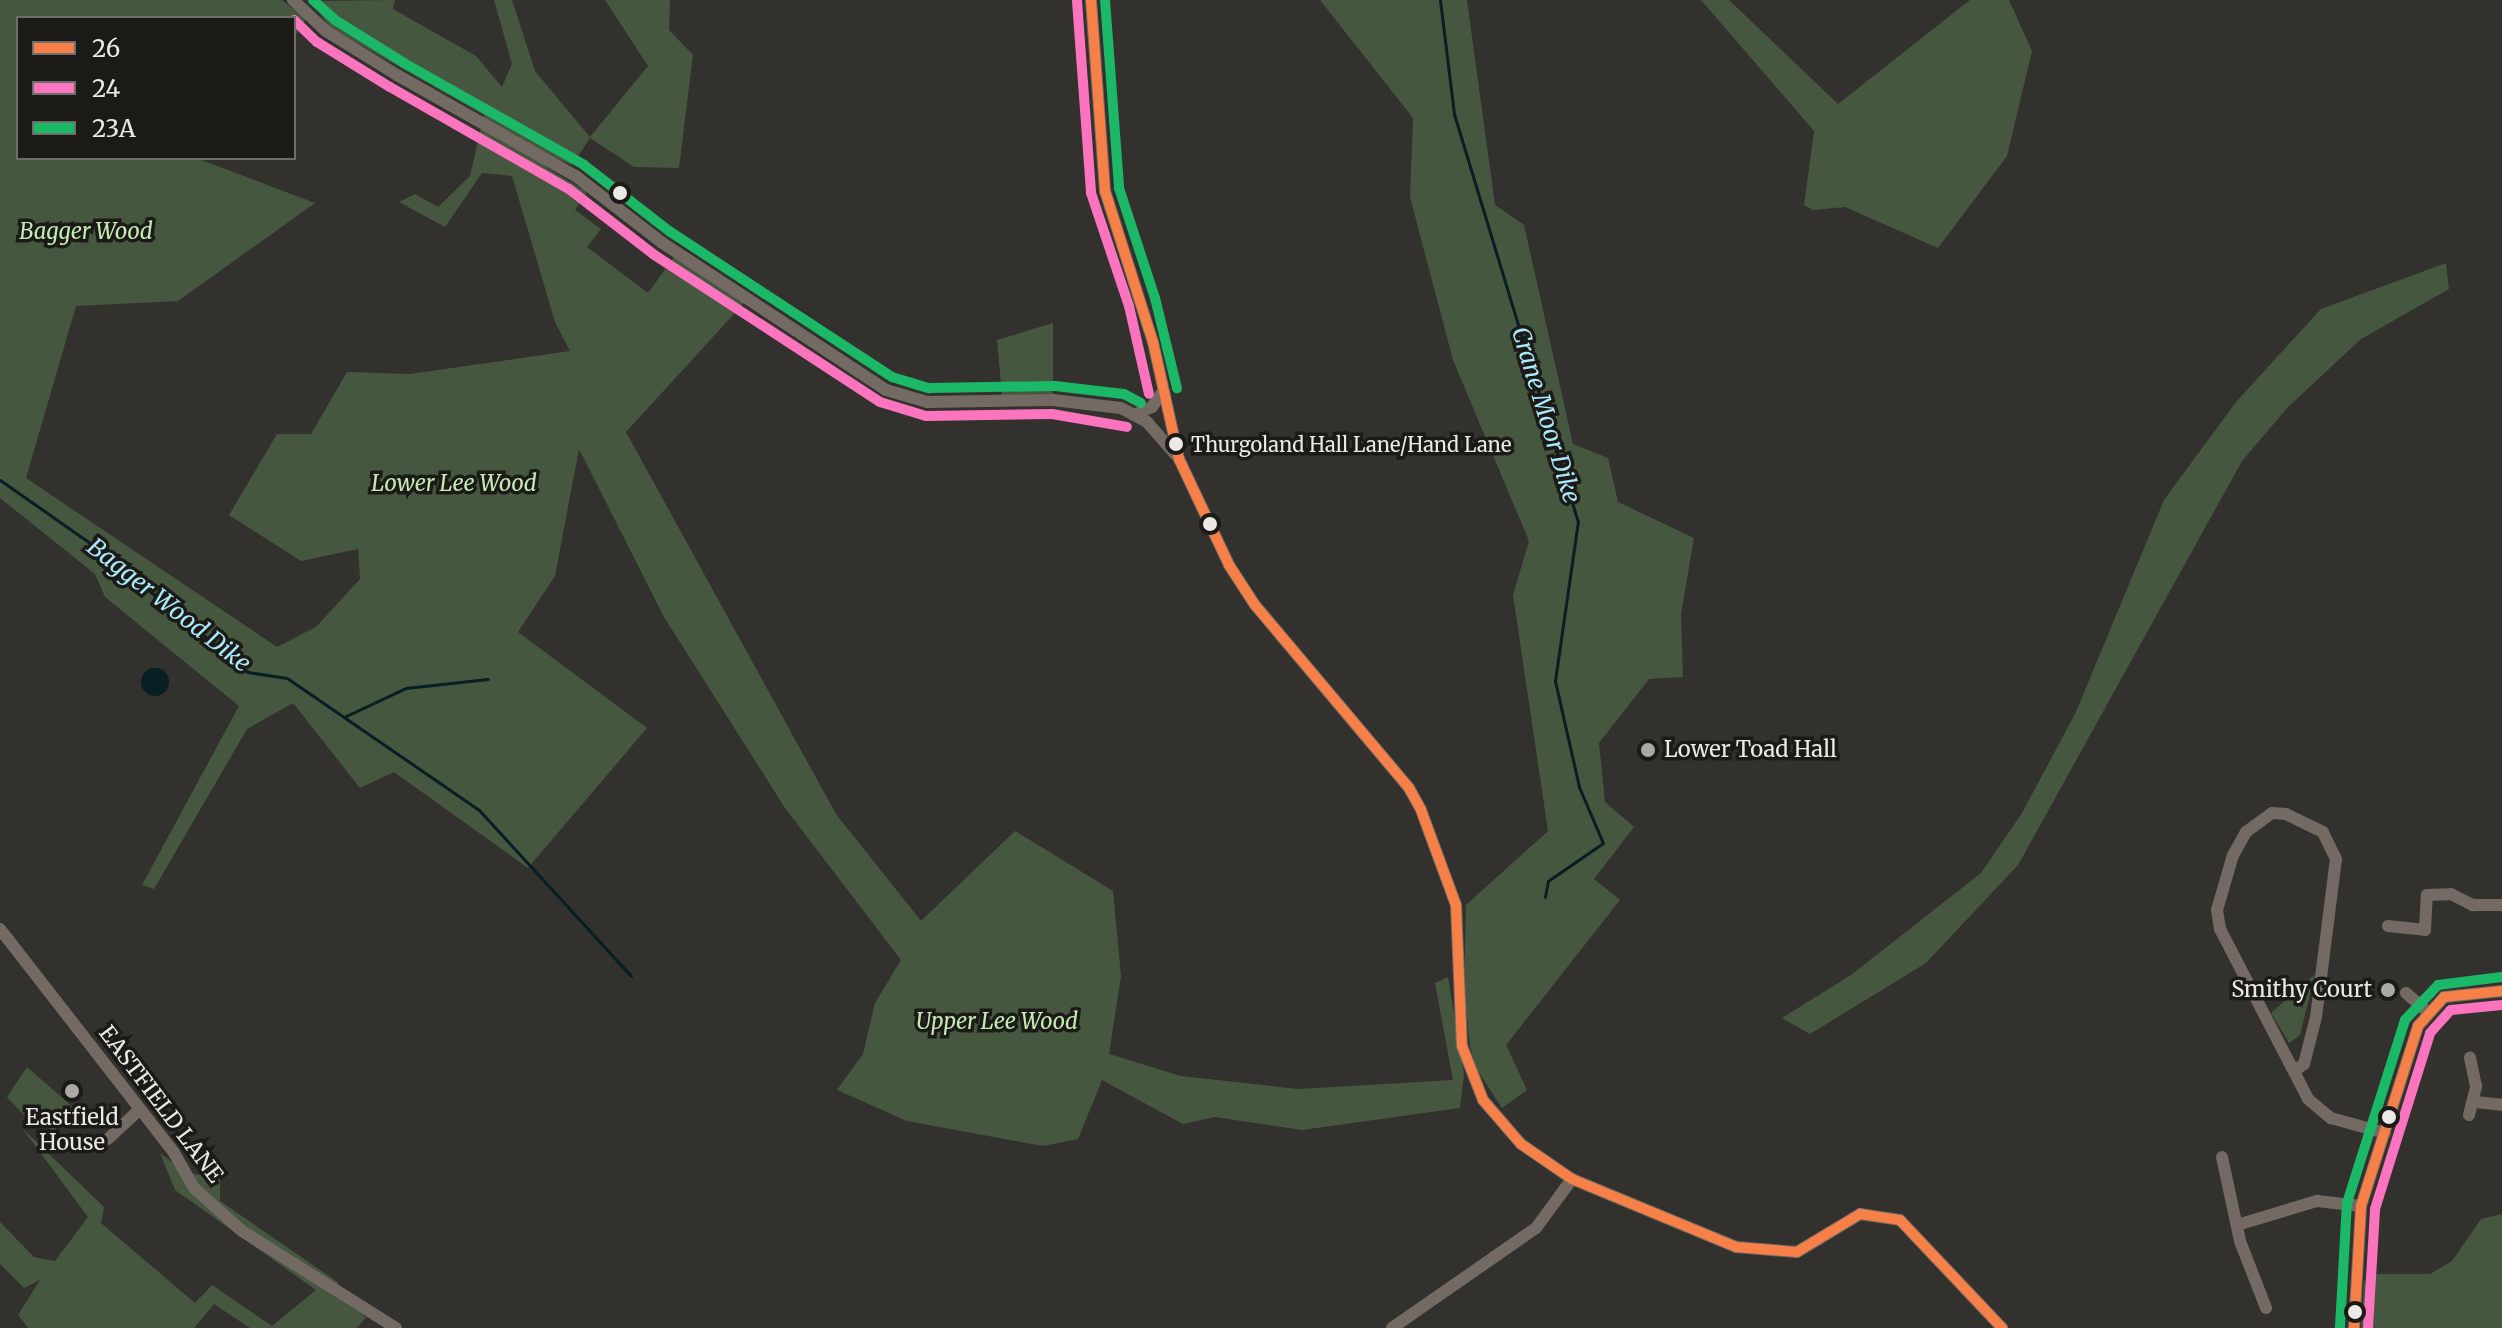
<!DOCTYPE html>
<html>
<head>
<meta charset="utf-8">
<style>
	body { margin:0 }
	#map { position:relative; width:2502px; height:1328px; overflow:hidden; background:#33312d; font-family:Merriweather,serif }
	div>[style] { position:absolute }
	[style*='--x'] { left:calc(var(--x)*1px); top:calc(var(--y)*1px); width:calc(var(--w)*1px); rotate:calc(var(--a)*1deg) }
	.green>* { inset:0; background:#46573f }
	.water>* { inset:0; background:#071e24 }
	.round { border-radius:50% }
	.stream>* { height:3px; margin:-1.5px; padding:0 1.5px; transform-origin:1.5px; border-radius:1.5px; background:#071e24 }
	.minor>* { height:12px; margin:-6px; padding:0 6px; transform-origin:6px; border-radius:6px; background:#736a63 }
	.bus-1>* { height:10px; margin:-5px; padding:0 5px; transform-origin:5px; border-radius:5px; background:#f78048 }
	.bus-2>* { height:10px; margin:-5px; padding:0 5px; transform-origin:5px; border-radius:5px; background:#fc73be }
	.bus-3>* { height:10px; margin:-5px; padding:0 5px; transform-origin:5px; border-radius:5px; background:#1ab867 }
	.dots>* { width:22px; height:22px; translate:-50% -50%; box-sizing:border-box; border:4px solid #1b1a17; border-radius:50% }
	span { translate:-50% -50%; white-space:nowrap; text-align:center; line-height:1.15; -webkit-text-stroke:7px #1b1a17; paint-order:stroke }
	.bus-label { font-size:20px; color:#ebe9e5 }
	.left { translate:0 -50%; text-align:left }
	.park-label { font-size:22px; color:#c3ebb3; font-style:italic }
	.poi-label { font-size:22px; color:#ebe9e5 }
	.right { translate:-100% -50%; text-align:right }
	.street-label { font-size:22px; color:#ebe9e5 }
	.water-label { font-size:24px; color:#aae9fc; font-style:italic }
	.legend { position:absolute; left:16px; top:16px; width:280px; height:144px; box-sizing:border-box; background:#1b1a17; border:2px solid #6e6d69; margin:0; padding:10px 14px; list-style:none; font-size:24px; color:#ebe9e5 }
	.legend li { display:flex; align-items:center; gap:16px; height:40px }
	.legend b { width:40px; border:2px solid #6e6d69 }
</style>
</head>
<body>
<div id="map">
	<div class="green">
		<div style="clip-path:polygon(0 0,282px 0,306px 19px,294px 37px,294px 18px,18px 18px,18px 158px,196px 158px,315px 203px,178px 301px,76px 306px,26px 478px,277px 647px,316px 627px,360px 579px,358px 549px,301px 561px,229px 515px,277px 434px,311px 434px,347px 372px,410px 374px,570px 351px,555px 322px,512px 176px,482px 173px,445px 227px,399px 202px,415px 194px,438px 207px,470px 176px,484px 115px,329px 27px,312px 1px,395px 0,393px 9px,476px 56px,502px 87px,512px 64px,494px 0,512px 0,535px 71px,590px 137px,648px 66px,605px 0,670px 0,669px 30px,693px 55px,679px 168px,634px 167px,590px 138px,572px 165px,552px 157px,547px 168px,587px 192px,575px 210px,601px 229px,587px 247px,648px 293px,674px 257px,744px 303px,626px 432px,836px 814px,921px 921px,1015px 831px,1113px 891px,1121px 976px,1109px 1054px,1181px 1076px,1298px 1089px,1453px 1080px,1435px 983px,1448px 977px,1464px 1074px,1460px 1108px,1302px 1130px,1215px 1117px,1183px 1124px,1102px 1080px,1078px 1139px,1043px 1146px,907px 1121px,837px 1090px,863px 1054px,875px 1003px,901px 960px,785px 808px,664px 617px,579px 449px,555px 576px,518px 632px,647px 728px,528px 868px,394px 772px,360px 788px,293px 703px,247px 729px,154px 889px,142px 885px,239px 706px,105px 597px,95px 574px,0 498px)"></div>
		<div style="clip-path:polygon(1320px 0,1467px 0,1495px 205px,1524px 225px,1573px 444px,1608px 458px,1618px 502px,1694px 538px,1681px 614px,1683px 677px,1649px 679px,1599px 743px,1605px 802px,1634px 827px,1594px 879px,1620px 900px,1506px 1045px,1527px 1090px,1502px 1108px,1476px 1068px,1470px 1046px,1464px 990px,1466px 905px,1548px 831px,1513px 595px,1529px 541px,1453px 360px,1410px 197px,1413px 118px)"></div>
		<div style="clip-path:polygon(1701px 0,1729px 0,1838px 104px,1970px 0,2009px 0,2032px 51px,2007px 156px,1938px 248px,1845px 207px,1813px 210px,1804px 205px,1814px 131px)"></div>
		<div style="clip-path:polygon(2446px 263px,2449px 289px,2361px 339px,2288px 407px,2242px 461px,2018px 865px,1926px 963px,1810px 1034px,1782px 1018px,1851px 975px,1981px 873px,2022px 813px,2076px 712px,2164px 500px,2236px 402px,2321px 309px)"></div>
		<div style="clip-path:polygon(1053px 323px,1053px 394px,1002px 395px,997px 340px)"></div>
		<div style="clip-path:polygon(2315px 974px,2300px 1035px,2289px 1043px,2271px 1013px)"></div>
		<div style="clip-path:polygon(27px 1067px,75px 1109px,53px 1132px,41px 1120px,34px 1126px,7px 1097px)"></div>
		<div style="clip-path:polygon(22px 1128px,104px 1207px,101px 1223px,195px 1303px,212px 1285px,272px 1326px,316px 1290px,175px 1190px,160px 1153px,185px 1172px,220px 1179px,220px 1201px,339px 1283px,327px 1291px,366px 1317px,357px 1328px,250px 1328px,214px 1304px,194px 1328px,28px 1328px,18px 1315px,40px 1280px,24px 1288px,0 1264px,0 1222px,34px 1257px,55px 1261px,88px 1217px)"></div>
		<div style="clip-path:polygon(2502px 1214px,2502px 1328px,2361px 1328px,2364px 1282px,2370px 1274px,2430px 1274px,2452px 1261px,2481px 1219px)"></div>
	</div>
	<div class="water">
		<div class="round" style="left:141px;top:668px;width:28px;height:28px"></div>
	</div>
	<div class="stream">
		<div style="--x:1440;--y:0;--w:115;--a:83"></div>
		<div style="--x:1454;--y:114;--w:425;--a:73.1"></div>
		<div style="--x:1578;--y:521;--w:162;--a:98.2"></div>
		<div style="--x:1555;--y:681;--w:109;--a:77.2"></div>
		<div style="--x:1579;--y:787;--w:61;--a:66.8"></div>
		<div style="--x:1603;--y:843;--w:67;--a:145.4"></div>
		<div style="--x:1548;--y:881;--w:16;--a:101"></div>
		<div style="--x:0;--y:480;--w:122;--a:35"></div>
		<div style="--x:100;--y:550;--w:192;--a:39.5"></div>
		<div style="--x:248;--y:672;--w:39;--a:9"></div>
		<div style="--x:287;--y:678;--w:233;--a:34.5"></div>
		<div style="--x:479;--y:810;--w:225;--a:47.5"></div>
		<div style="--x:344;--y:717;--w:68;--a:-25.1"></div>
		<div style="--x:406;--y:688;--w:82;--a:-6.3"></div>
	</div>
	<div class="minor">
		<div style="--x:293;--y:0;--w:45;--a:43.2"></div>
		<div style="--x:326;--y:31;--w:84;--a:31.8"></div>
		<div style="--x:397;--y:75;--w:207;--a:29.5"></div>
		<div style="--x:577;--y:177;--w:106;--a:37.7"></div>
		<div style="--x:661;--y:242;--w:269;--a:33.3"></div>
		<div style="--x:886;--y:390;--w:43;--a:16.3"></div>
		<div style="--x:927;--y:402;--w:126;--a:-0.9"></div>
		<div style="--x:1053;--y:400;--w:68;--a:6.7"></div>
		<div style="--x:1121;--y:408;--w:30;--a:28"></div>
		<div style="--x:1147;--y:422;--w:43;--a:48.8"></div>
		<div style="--x:1091;--y:0;--w:192;--a:85.8"></div>
		<div style="--x:1105;--y:191;--w:158;--a:72.4"></div>
		<div style="--x:1153;--y:342;--w:120;--a:77.5"></div>
		<div style="--x:1179;--y:459;--w:117;--a:64.7"></div>
		<div style="--x:1229;--y:565;--w:48;--a:57"></div>
		<div style="--x:1255;--y:605;--w:239;--a:49.9"></div>
		<div style="--x:1409;--y:788;--w:25;--a:61"></div>
		<div style="--x:1421;--y:810;--w:101;--a:69.8"></div>
		<div style="--x:1456;--y:905;--w:141;--a:87.6"></div>
		<div style="--x:1462;--y:1046;--w:58;--a:68.7"></div>
		<div style="--x:1483;--y:1100;--w:58;--a:49.2"></div>
		<div style="--x:1521;--y:1144;--w:62;--a:34.5"></div>
		<div style="--x:1572;--y:1179;--w:178;--a:22.5"></div>
		<div style="--x:1736;--y:1247;--w:61;--a:4.7"></div>
		<div style="--x:1797;--y:1252;--w:74;--a:-31.1"></div>
		<div style="--x:1860;--y:1214;--w:40;--a:8.5"></div>
		<div style="--x:1900;--y:1220;--w:149;--a:46.6"></div>
		<div style="--x:1134;--y:415;--w:20;--a:-24"></div>
		<div style="--x:1152;--y:407;--w:19;--a:-55"></div>
		<div style="--x:2388;--y:926;--w:37;--a:6"></div>
		<div style="--x:2425;--y:930;--w:35;--a:-87"></div>
		<div style="--x:2427;--y:895;--w:24;--a:-2"></div>
		<div style="--x:2451;--y:894;--w:25;--a:27"></div>
		<div style="--x:2473;--y:905;--w:29;--a:0"></div>
		<div style="--x:0;--y:929;--w:281;--a:52.1"></div>
		<div style="--x:173;--y:1151;--w:43;--a:60.4"></div>
		<div style="--x:194;--y:1188;--w:64;--a:41.9"></div>
		<div style="--x:242;--y:1231;--w:182;--a:32.2"></div>
		<div style="--x:2406;--y:993;--w:28;--a:41"></div>
		<div style="--x:2294;--y:1071;--w:12;--a:-35"></div>
		<div style="--x:2304;--y:1064;--w:49;--a:-75.7"></div>
		<div style="--x:2316;--y:1017;--w:159;--a:-82.8"></div>
		<div style="--x:2336;--y:859;--w:30;--a:-116"></div>
		<div style="--x:2323;--y:832;--w:41;--a:-154.1"></div>
		<div style="--x:2286;--y:814;--w:14;--a:-176"></div>
		<div style="--x:2272;--y:813;--w:32;--a:144"></div>
		<div style="--x:2246;--y:832;--w:26;--a:119"></div>
		<div style="--x:2233;--y:855;--w:57;--a:106.2"></div>
		<div style="--x:2217;--y:910;--w:19;--a:81"></div>
		<div style="--x:2220;--y:929;--w:191;--a:62.6"></div>
		<div style="--x:2308;--y:1099;--w:30;--a:40"></div>
		<div style="--x:2331;--y:1118;--w:56;--a:15.5"></div>
		<div style="--x:2475;--y:1102;--w:27;--a:6"></div>
		<div style="--x:2469;--y:1115;--w:30;--a:-76"></div>
		<div style="--x:2476;--y:1086;--w:29;--a:-102"></div>
		<div style="--x:108;--y:1139;--w:44;--a:-43.2"></div>
		<div style="--x:2222;--y:1157;--w:86;--a:77.9"></div>
		<div style="--x:2240;--y:1241;--w:72;--a:68.8"></div>
		<div style="--x:2237;--y:1225;--w:84;--a:-16.7"></div>
		<div style="--x:2317;--y:1201;--w:44;--a:6.5"></div>
		<div style="--x:1392;--y:1328;--w:175;--a:-34.8"></div>
		<div style="--x:1536;--y:1228;--w:61;--a:-53.7"></div>
		<div style="--x:2354;--y:1328;--w:122;--a:-86.7"></div>
		<div style="--x:2361;--y:1206;--w:189;--a:-72.4"></div>
		<div style="--x:2418;--y:1026;--w:39;--a:-48"></div>
		<div style="--x:2444;--y:997;--w:58;--a:-5.9"></div>
	</div>
	<div class="bus-1">
		<div style="--x:1091;--y:0;--w:192;--a:85.8"></div>
		<div style="--x:1105;--y:191;--w:158;--a:72.4"></div>
		<div style="--x:1153;--y:342;--w:120;--a:77.5"></div>
		<div style="--x:1179;--y:459;--w:117;--a:64.7"></div>
		<div style="--x:1229;--y:565;--w:48;--a:57"></div>
		<div style="--x:1255;--y:605;--w:239;--a:49.9"></div>
		<div style="--x:1409;--y:788;--w:25;--a:61"></div>
		<div style="--x:1421;--y:810;--w:101;--a:69.8"></div>
		<div style="--x:1456;--y:905;--w:141;--a:87.6"></div>
		<div style="--x:1462;--y:1046;--w:58;--a:68.7"></div>
		<div style="--x:1483;--y:1100;--w:58;--a:49.2"></div>
		<div style="--x:1521;--y:1144;--w:62;--a:34.5"></div>
		<div style="--x:1572;--y:1179;--w:178;--a:22.5"></div>
		<div style="--x:1736;--y:1247;--w:61;--a:4.7"></div>
		<div style="--x:1797;--y:1252;--w:74;--a:-31.1"></div>
		<div style="--x:1860;--y:1214;--w:40;--a:8.5"></div>
		<div style="--x:1900;--y:1220;--w:149;--a:46.6"></div>
		<div style="--x:2354;--y:1328;--w:122;--a:-86.7"></div>
		<div style="--x:2361;--y:1206;--w:189;--a:-72.4"></div>
		<div style="--x:2418;--y:1026;--w:39;--a:-48"></div>
		<div style="--x:2444;--y:997;--w:58;--a:-5.9"></div>
	</div>
	<div class="bus-2">
		<div style="--x:1077;--y:1;--w:193;--a:85.8"></div>
		<div style="--x:1091;--y:193;--w:119;--a:71.4"></div>
		<div style="--x:1129;--y:306;--w:90;--a:77.2"></div>
		<div style="--x:294;--y:20;--w:32;--a:44"></div>
		<div style="--x:317;--y:42;--w:86;--a:31.7"></div>
		<div style="--x:390;--y:87;--w:206;--a:29.7"></div>
		<div style="--x:569;--y:189;--w:106;--a:37.7"></div>
		<div style="--x:653;--y:254;--w:271;--a:33.1"></div>
		<div style="--x:880;--y:402;--w:48;--a:16.9"></div>
		<div style="--x:926;--y:416;--w:126;--a:-0.9"></div>
		<div style="--x:1052;--y:414;--w:76;--a:9.8"></div>
		<div style="--x:2368;--y:1328;--w:119;--a:-86.6"></div>
		<div style="--x:2375;--y:1209;--w:184;--a:-72.6"></div>
		<div style="--x:2430;--y:1033;--w:31;--a:-48"></div>
		<div style="--x:2451;--y:1010;--w:51;--a:-5.6"></div>
	</div>
	<div class="bus-3">
		<div style="--x:313;--y:0;--w:30;--a:42"></div>
		<div style="--x:335;--y:20;--w:81;--a:31.9"></div>
		<div style="--x:404;--y:63;--w:207;--a:29.5"></div>
		<div style="--x:584;--y:165;--w:108;--a:37.8"></div>
		<div style="--x:669;--y:231;--w:267;--a:33.2"></div>
		<div style="--x:892;--y:377;--w:39;--a:17"></div>
		<div style="--x:929;--y:388;--w:126;--a:-0.9"></div>
		<div style="--x:1055;--y:386;--w:69;--a:6.6"></div>
		<div style="--x:1124;--y:394;--w:19;--a:28"></div>
		<div style="--x:1105;--y:0;--w:189;--a:85.7"></div>
		<div style="--x:1119;--y:188;--w:116;--a:71.9"></div>
		<div style="--x:1155;--y:298;--w:93;--a:76.3"></div>
		<div style="--x:2340;--y:1327;--w:124;--a:-86.8"></div>
		<div style="--x:2347;--y:1203;--w:192;--a:-72.4"></div>
		<div style="--x:2405;--y:1020;--w:48;--a:-46.7"></div>
		<div style="--x:2438;--y:985;--w:64;--a:-7.2"></div>
	</div>
	<div class="dots">
		<div style="left:620px;top:193px;background:#ebe9e5"></div>
		<div style="left:1176px;top:444px;background:#ebe9e5"></div>
		<div style="left:1210px;top:524px;background:#ebe9e5"></div>
		<div style="left:1648px;top:750px;background:#aba9a5"></div>
		<div style="left:2388px;top:990px;background:#aba9a5"></div>
		<div style="left:72px;top:1091px;background:#aba9a5"></div>
		<div style="left:2389px;top:1117px;background:#ebe9e5"></div>
		<div style="left:2355px;top:1312px;background:#ebe9e5"></div>
	</div>
	<div class="bus-label">
		<span class="left" style="left:1191px;top:444px">Thurgoland Hall Lane/Hand Lane</span>
	</div>
	<div class="park-label">
		<span style="left:86px;top:232px">Bagger Wood</span>
		<span style="left:454px;top:484px">Lower Lee Wood</span>
		<span style="left:997px;top:1022px">Upper Lee Wood</span>
	</div>
	<div class="poi-label">
		<span class="left" style="left:1664px;top:750px">Lower Toad Hall</span>
		<span class="right" style="left:2372px;top:990px">Smithy Court</span>
		<span style="left:72px;top:1130px">Eastfield<br>House</span>
	</div>
	<div class="street-label">
		<span style="left:161px;top:1104px;rotate:53deg">EASTFIELD LANE</span>
	</div>
	<div class="water-label">
		<span style="left:1546px;top:415px;rotate:73deg">Crane Moor Dike</span>
		<span style="left:169px;top:605px;rotate:38deg">Bagger Wood Dike</span>
	</div>
	<ul class="legend">
	<li><b style="height:10px;background:#f78048"></b>26</li>
	<li><b style="height:10px;background:#fc73be"></b>24</li>
	<li><b style="height:10px;background:#1ab867"></b>23A</li>
	</ul>
</div>
</body>
</html>
